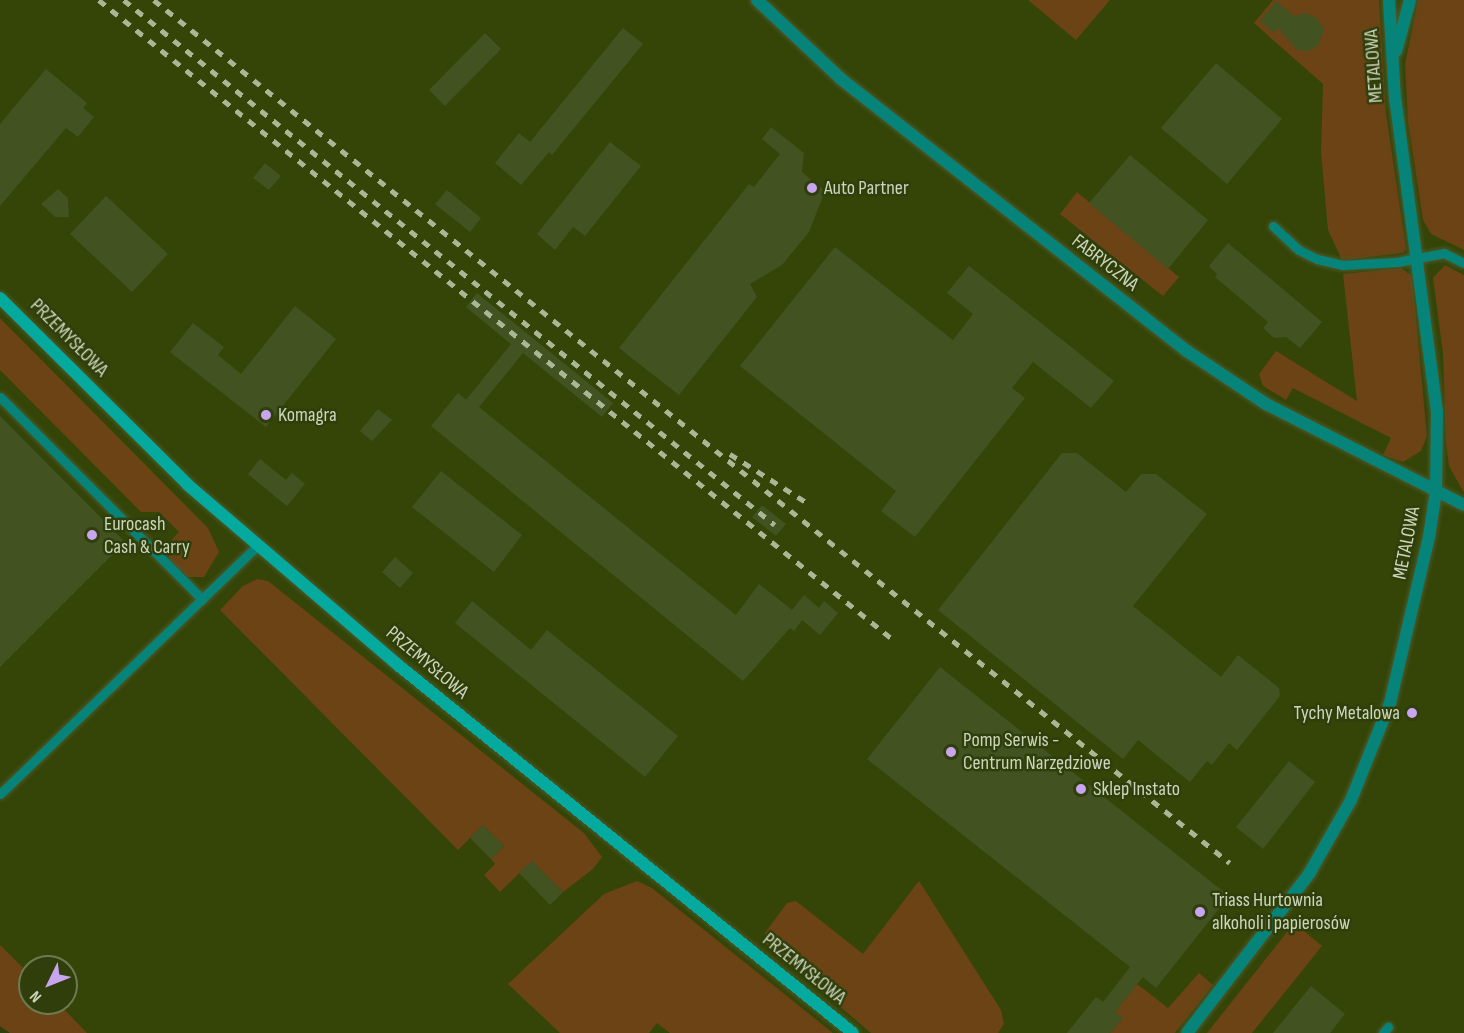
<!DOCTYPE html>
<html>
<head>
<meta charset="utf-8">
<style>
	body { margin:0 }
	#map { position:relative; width:1464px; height:1033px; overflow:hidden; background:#2f3e0b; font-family:"Sofia Sans Condensed",sans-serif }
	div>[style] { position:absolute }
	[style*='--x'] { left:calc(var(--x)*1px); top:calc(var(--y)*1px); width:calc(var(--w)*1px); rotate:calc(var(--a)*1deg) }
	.built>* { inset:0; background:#344507 }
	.green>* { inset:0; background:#6c4314 }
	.building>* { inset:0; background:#425321 }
	.roads { filter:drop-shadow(0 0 2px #4b592b) drop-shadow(0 0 2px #4b592b) }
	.lane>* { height:9px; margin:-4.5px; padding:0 4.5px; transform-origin:4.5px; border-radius:4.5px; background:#07847a }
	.street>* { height:12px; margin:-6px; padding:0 6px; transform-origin:6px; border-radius:6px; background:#07847a }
	.secondary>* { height:12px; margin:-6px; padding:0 6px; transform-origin:6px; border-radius:6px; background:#04aa9d }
	.rail>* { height:4.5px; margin-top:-2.25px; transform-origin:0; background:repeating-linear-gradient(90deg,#aab696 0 8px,transparent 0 16px) }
	.dots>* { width:16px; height:16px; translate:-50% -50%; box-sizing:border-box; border:3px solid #2f3e0b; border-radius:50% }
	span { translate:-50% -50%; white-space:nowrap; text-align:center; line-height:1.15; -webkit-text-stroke:5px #2f3e0b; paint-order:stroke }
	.street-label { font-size:20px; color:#cbd6bb }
	.poi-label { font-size:20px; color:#cbd6bb }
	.left { translate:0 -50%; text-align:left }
	.right { translate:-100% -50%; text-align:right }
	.north { position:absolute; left:18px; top:955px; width:60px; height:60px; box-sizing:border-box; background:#2f3e0b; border:2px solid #6d7b51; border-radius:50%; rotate:227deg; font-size:16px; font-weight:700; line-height:24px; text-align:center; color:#cbd6bb }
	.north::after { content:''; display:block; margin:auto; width:21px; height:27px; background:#c7a6ef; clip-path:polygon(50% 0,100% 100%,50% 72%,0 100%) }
</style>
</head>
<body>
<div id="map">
	<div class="built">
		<div style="clip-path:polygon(evenodd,0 0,1464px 0,1464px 1033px,26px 1033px,0 1007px,0 0,30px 967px,66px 967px,66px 1003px,30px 1003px,30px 967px)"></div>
	</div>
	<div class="green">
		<div style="clip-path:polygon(1028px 0,1110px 0,1076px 40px)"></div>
		<div style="clip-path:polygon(1273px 0,1379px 0,1386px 113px,1406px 249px,1403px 253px,1342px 260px,1328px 230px,1321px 152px,1323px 84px,1254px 23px)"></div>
		<div style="clip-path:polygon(1418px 0,1464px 0,1464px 250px,1431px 234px,1423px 220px,1408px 122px,1405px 64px)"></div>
		<div style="clip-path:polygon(1077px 192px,1179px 277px,1163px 296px,1060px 214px)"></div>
		<div style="clip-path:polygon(1445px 265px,1464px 275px,1464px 493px,1449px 466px,1446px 444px,1443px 354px,1433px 278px)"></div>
		<div style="clip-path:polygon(1401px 268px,1412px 276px,1427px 436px,1421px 451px,1403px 462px,1383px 455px,1391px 438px,1293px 388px,1286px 400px,1263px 386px,1259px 374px,1276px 351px,1357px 401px,1343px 274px)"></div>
		<div style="clip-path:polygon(0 318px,208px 528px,219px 552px,204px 577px,188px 577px,169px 560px,169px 543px,179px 532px,159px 512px,141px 512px,0 370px)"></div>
		<div style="clip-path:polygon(257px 579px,268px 581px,584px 833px,602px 857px,593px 869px,563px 892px,532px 861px,500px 892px,484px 875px,495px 864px,491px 859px,504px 846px,483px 825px,458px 850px,220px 610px,243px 586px)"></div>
		<div style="clip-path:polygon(637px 881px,652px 888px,833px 1033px,670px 1033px,657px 1023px,649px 1033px,560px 1033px,508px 984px,604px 894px)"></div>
		<div style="clip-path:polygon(919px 881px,1001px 1010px,1004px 1024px,998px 1033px,871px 1033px,765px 943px,765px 933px,787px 903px,796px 901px,863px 954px)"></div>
		<div style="clip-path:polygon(1291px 927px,1299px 927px,1322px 946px,1252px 1033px,1207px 1033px)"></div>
		<div style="clip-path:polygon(0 945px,30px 975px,30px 1003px,58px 1003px,87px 1033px,10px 1033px,0 1026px)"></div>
		<div style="clip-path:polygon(1199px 973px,1213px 985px,1175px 1033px,1110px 1033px,1122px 1018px,1115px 1012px,1137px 984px,1168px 1008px)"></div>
	</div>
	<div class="building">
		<div style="clip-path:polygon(1276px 1px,1294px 16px,1306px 13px,1318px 19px,1324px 30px,1318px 46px,1308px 51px,1297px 50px,1278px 28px,1274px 33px,1260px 21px)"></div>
		<div style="clip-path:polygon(623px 28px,643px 44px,552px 155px,549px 152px,521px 185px,495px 163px,519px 133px,530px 142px)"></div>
		<div style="clip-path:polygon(485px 33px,501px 49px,445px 106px,429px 90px)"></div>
		<div style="clip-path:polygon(1216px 63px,1282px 119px,1227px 184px,1161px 128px)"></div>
		<div style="clip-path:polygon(46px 69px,87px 103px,83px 108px,94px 117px,78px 137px,66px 128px,0 206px,0 124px)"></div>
		<div style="clip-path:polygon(771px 127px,804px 153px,802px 172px,825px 191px,809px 232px,782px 265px,750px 284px,757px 297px,679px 395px,619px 348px,749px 184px,754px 187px,780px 154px,762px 139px)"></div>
		<div style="clip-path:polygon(610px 142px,641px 166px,585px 236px,573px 227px,555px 250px,537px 234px)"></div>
		<div style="clip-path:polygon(1130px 155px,1208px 220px,1168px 269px,1089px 203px)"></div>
		<div style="clip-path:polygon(265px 163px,281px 176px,269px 190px,253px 178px)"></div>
		<div style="clip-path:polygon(58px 189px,68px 198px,69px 217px,55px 217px,41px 204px)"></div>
		<div style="clip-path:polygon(447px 190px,481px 218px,470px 232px,435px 204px)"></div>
		<div style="clip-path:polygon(106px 196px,168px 254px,132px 292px,70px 234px)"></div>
		<div style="clip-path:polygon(1228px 243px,1322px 322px,1300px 348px,1286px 337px,1274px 338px,1263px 328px,1268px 322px,1215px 277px,1217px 274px,1209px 266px)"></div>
		<div style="clip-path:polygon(835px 247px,953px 340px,973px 314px,947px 293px,969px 266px,1114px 381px,1091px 408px,1033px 362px,1012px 388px,1025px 398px,915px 537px,881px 511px,896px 491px,740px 366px)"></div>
		<div style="clip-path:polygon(477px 293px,613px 403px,602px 417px,523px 353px,479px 407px,736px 615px,759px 584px,792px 610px,804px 595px,819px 608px,824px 601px,838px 613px,820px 635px,802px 620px,794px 631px,790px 628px,743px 681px,431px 426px,458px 393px,466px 400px,511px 344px,466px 307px)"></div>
		<div style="clip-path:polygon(295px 306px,336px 339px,266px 427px,170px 352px,193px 323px,224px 347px,218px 355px,241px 374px)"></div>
		<div style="clip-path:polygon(378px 409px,392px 420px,372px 441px,360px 431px)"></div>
		<div style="clip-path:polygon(0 416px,125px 542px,0 667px)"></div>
		<div style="clip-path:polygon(1062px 453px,1077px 453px,1126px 492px,1141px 474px,1156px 474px,1207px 514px,1133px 606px,1221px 677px,1238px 655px,1279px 688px,1280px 696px,1237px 750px,1229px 743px,1212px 765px,1207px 761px,1190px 782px,1138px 740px,1123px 759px,938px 610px)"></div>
		<div style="clip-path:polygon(260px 459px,286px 480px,292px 473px,305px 484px,287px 506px,248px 474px)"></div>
		<div style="clip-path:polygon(441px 471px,522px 535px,494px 572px,412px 507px)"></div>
		<div style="clip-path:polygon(762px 505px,786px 524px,776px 536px,752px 517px)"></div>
		<div style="clip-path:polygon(395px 557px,413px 573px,400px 588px,382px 572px)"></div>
		<div style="clip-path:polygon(472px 601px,531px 650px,547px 630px,678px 736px,645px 777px,455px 623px)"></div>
		<div style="clip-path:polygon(940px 667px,1229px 896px,1156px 988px,1143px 977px,1115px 1012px,1123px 1018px,1110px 1033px,1067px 1033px,1096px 997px,1103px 1002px,1130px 967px,867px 759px)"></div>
		<div style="clip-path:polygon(1289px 761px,1315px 782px,1263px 849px,1236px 827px)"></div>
		<div style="clip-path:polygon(483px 825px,504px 846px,491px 859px,470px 838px)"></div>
		<div style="clip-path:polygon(532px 861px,563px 892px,550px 905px,519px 873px)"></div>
		<div style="clip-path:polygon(1311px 986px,1345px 1014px,1330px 1033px,1273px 1033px)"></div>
	</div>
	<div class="roads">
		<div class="lane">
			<div style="--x:1273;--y:226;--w:35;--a:43"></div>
			<div style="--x:1299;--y:250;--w:20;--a:27"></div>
			<div style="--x:1317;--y:259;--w:26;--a:13"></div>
			<div style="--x:1342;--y:265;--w:55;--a:-3.1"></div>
			<div style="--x:1397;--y:262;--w:48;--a:-10.8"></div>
			<div style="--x:1444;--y:253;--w:22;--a:27"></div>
			<div style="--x:0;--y:397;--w:286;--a:45"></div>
			<div style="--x:0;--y:794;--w:359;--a:-44"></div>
			<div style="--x:1383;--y:1033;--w:8;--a:-50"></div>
		</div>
		<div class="street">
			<div style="--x:757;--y:0;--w:115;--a:43.2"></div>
			<div style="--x:841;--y:79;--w:440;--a:38.2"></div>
			<div style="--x:1187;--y:351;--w:95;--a:33.9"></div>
			<div style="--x:1266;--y:404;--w:222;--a:27"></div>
			<div style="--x:1396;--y:51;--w:53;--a:-74.6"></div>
			<div style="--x:1187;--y:1033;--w:200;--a:-52.5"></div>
			<div style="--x:1309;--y:874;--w:85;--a:-60.4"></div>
			<div style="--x:1351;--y:800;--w:105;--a:-68.1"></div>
			<div style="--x:1390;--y:703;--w:171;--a:-76.8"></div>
			<div style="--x:1429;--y:537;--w:47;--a:-81.3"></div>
			<div style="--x:1436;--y:491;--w:79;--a:-89.3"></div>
			<div style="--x:1437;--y:412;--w:316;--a:-97.6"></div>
			<div style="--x:1395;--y:99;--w:99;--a:-93.5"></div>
		</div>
		<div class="secondary">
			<div style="--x:0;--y:298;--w:265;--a:44.8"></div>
			<div style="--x:188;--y:485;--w:277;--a:40.6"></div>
			<div style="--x:398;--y:665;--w:585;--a:38.97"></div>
		</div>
	</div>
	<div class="rail">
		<div style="--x:99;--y:0;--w:1023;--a:38.85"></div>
		<div style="--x:124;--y:0;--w:836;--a:38.88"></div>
		<div style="--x:154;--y:0;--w:1379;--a:38.73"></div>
		<div style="--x:730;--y:454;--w:93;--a:32.3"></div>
	</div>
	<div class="dots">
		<div style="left:812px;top:188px;background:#c7a6ef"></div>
		<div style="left:266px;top:415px;background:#c7a6ef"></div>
		<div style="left:92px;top:535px;background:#c7a6ef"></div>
		<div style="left:1412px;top:713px;background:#c7a6ef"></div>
		<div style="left:951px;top:752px;background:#c7a6ef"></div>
		<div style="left:1081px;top:789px;background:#c7a6ef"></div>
		<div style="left:1200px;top:912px;background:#c7a6ef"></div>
	</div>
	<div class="street-label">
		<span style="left:1374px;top:66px;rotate:-94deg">METALOWA</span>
		<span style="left:1105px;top:263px;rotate:38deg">FABRYCZNA</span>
		<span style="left:69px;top:338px;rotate:45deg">PRZEMYSŁOWA</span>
		<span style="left:1407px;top:543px;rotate:-79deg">METALOWA</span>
		<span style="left:427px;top:663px;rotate:40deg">PRZEMYSŁOWA</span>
		<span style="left:804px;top:969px;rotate:39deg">PRZEMYSŁOWA</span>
	</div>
	<div class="poi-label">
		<span class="left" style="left:824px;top:188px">Auto Partner</span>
		<span class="left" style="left:278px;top:415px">Komagra</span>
		<span class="left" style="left:104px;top:536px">Eurocash<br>Cash &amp; Carry</span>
		<span class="right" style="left:1400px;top:713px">Tychy Metalowa</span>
		<span class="left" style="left:963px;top:752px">Pomp Serwis -<br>Centrum Narzędziowe</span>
		<span class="left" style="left:1093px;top:789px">Sklep Instato</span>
		<span class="left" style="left:1212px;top:912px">Triass Hurtownia<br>alkoholi i papierosów</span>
	</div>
	<div class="north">N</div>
</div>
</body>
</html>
